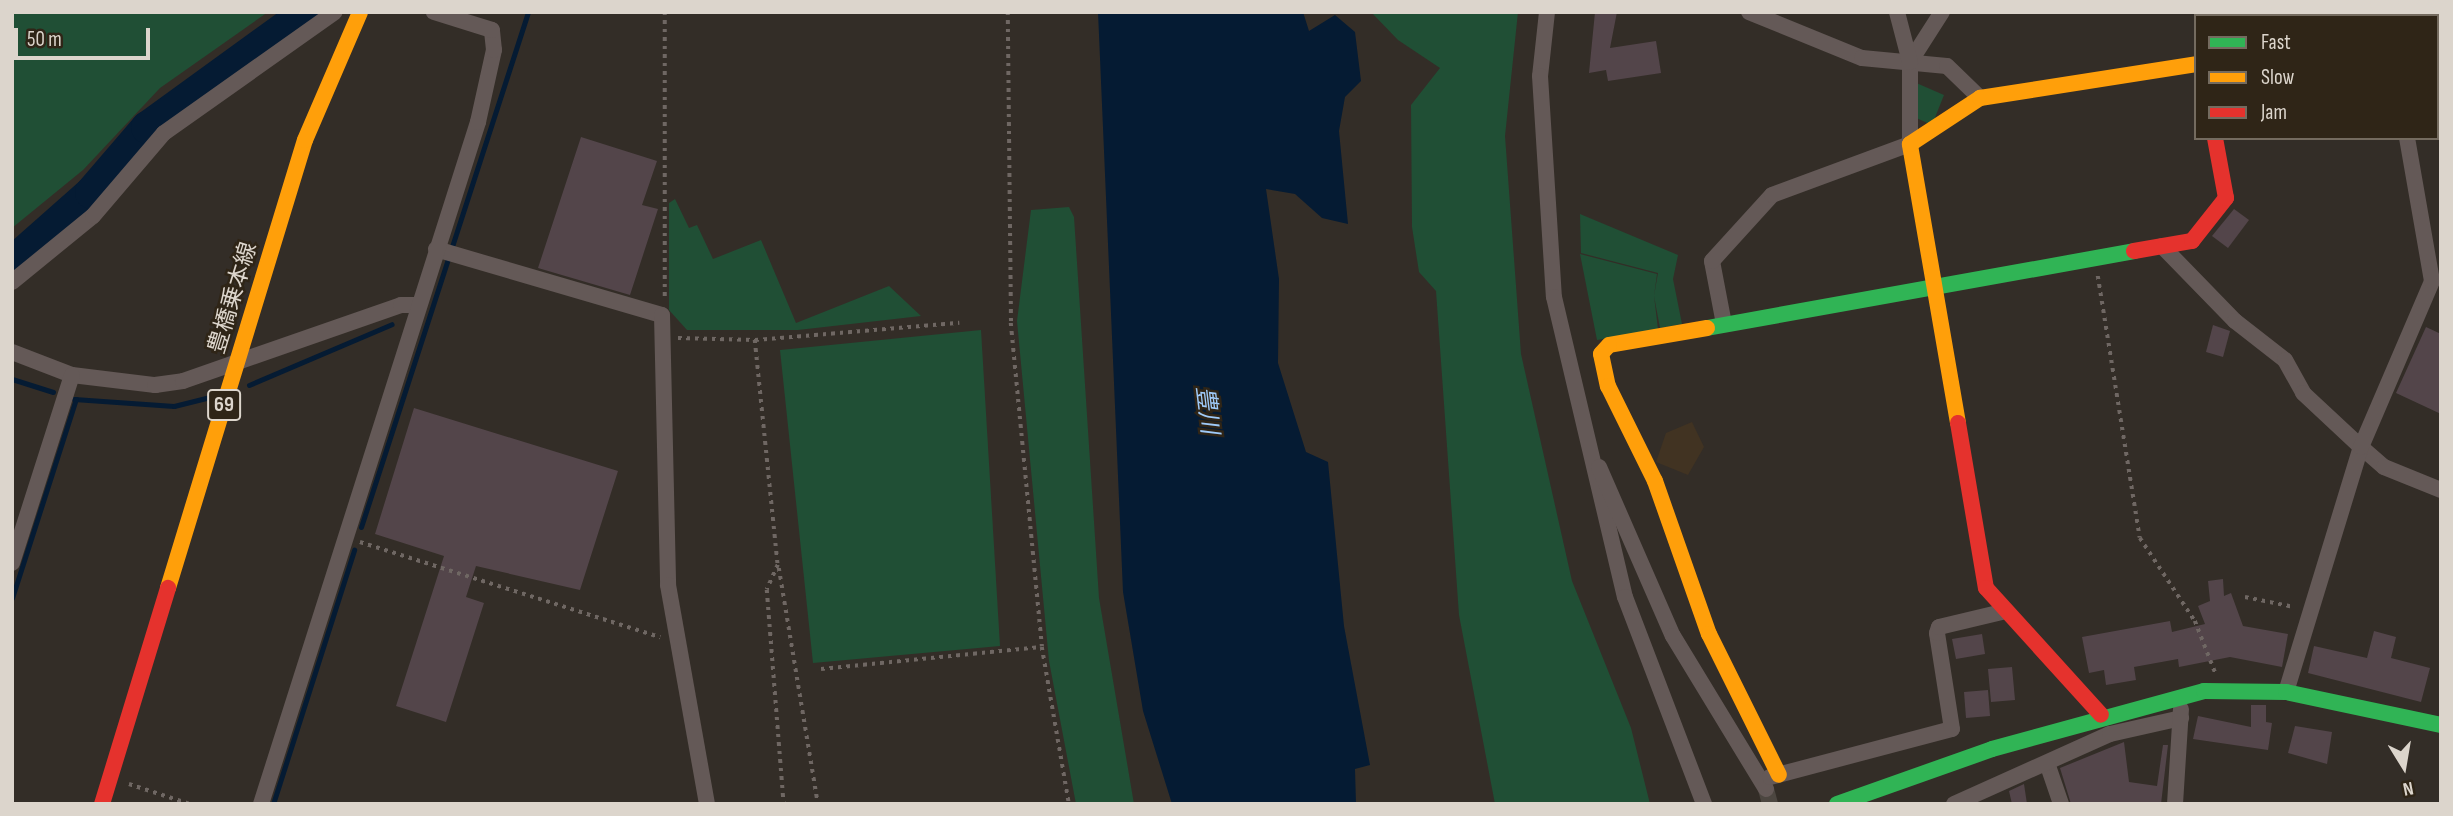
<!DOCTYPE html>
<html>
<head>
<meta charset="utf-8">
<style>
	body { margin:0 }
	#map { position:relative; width:2453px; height:816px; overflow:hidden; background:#332d27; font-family:"Sofia Sans Condensed","Noto Sans JP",sans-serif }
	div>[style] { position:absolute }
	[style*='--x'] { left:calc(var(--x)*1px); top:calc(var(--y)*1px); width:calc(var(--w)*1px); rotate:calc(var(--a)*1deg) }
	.built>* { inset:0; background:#413322 }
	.green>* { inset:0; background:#204f35 }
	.water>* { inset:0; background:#051b33 }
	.stream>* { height:5px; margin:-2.5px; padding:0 2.5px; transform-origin:2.5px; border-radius:2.5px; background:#051b33 }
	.river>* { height:33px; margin:-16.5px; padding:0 16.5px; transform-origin:16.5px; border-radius:16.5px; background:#051b33 }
	.building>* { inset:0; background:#53454a }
	.street-tunnel>* { height:16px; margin-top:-8px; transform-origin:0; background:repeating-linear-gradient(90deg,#4c4640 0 16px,transparent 0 24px) }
	.path>* { height:3.5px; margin-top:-1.75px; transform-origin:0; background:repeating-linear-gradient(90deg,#6f6763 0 3.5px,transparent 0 8.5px) }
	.street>* { height:16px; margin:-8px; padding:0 8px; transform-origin:8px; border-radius:8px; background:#645957 }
	.fast>* { height:16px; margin:-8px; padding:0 8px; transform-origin:8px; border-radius:8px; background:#30b455 }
	.slow>* { height:16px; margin:-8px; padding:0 8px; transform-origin:8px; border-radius:8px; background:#ff9f0a }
	.jam>* { height:16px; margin:-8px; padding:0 8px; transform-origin:8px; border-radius:8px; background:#e5322d }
	span { translate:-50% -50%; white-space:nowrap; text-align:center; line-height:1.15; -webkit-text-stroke:5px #2f2517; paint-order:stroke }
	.shield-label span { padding:2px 5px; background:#2f2517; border:2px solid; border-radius:5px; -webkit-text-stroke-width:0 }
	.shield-label { font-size:21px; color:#dcd5cc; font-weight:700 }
	.street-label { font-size:23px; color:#dcd5cc }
	.water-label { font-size:24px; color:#9fcbfa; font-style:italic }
	.frame { position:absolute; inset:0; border:14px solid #dcd5cc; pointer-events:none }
	.legend { position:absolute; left:2194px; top:14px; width:245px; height:126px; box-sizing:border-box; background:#2f2517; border:2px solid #746b5f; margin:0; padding:9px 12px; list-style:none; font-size:21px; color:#dcd5cc }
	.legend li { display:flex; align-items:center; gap:14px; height:35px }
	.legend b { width:35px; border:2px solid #746b5f }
	.north { position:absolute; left:2369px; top:732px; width:70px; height:70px; -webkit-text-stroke:5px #2f2517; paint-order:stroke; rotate:169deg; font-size:19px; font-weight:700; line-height:28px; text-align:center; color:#dcd5cc }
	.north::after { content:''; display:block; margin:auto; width:24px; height:32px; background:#dcd5cc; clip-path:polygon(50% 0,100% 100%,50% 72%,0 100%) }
	.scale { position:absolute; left:14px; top:28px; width:136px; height:32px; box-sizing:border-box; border:4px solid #dcd5cc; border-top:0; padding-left:9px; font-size:21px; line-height:24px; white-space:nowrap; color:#dcd5cc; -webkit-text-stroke:5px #2f2517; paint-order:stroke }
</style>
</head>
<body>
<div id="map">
	<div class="built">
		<div style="clip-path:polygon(1692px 422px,1704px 447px,1688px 475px,1656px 462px,1666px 433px)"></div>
	</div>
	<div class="green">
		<div style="clip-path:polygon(12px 12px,268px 12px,160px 88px,83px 170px,12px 228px)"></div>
		<div style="clip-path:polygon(1371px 12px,1518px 12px,1505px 136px,1521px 354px,1572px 581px,1631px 728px,1650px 804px,1495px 804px,1459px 615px,1436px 291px,1419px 272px,1412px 227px,1411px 105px,1440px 68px,1398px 40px)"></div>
		<div style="clip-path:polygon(1914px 82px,1944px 95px,1932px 125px,1914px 117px)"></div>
		<div style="clip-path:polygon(675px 199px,689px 228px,697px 225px,713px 259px,761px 240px,796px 323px,889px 286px,921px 316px,798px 330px,687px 330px,669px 310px,669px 203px)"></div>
		<div style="clip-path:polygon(1069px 207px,1074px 217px,1099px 598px,1134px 804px,1076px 804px,1049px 661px,1017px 321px,1031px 210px)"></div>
		<div style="clip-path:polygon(1580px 214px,1678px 255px,1673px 279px,1682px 324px,1660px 328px,1654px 296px,1658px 329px,1597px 340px,1580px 254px,1657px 274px,1654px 296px,1658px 273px,1581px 253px)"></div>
		<div style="clip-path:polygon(981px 330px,1000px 646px,813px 663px,780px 350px)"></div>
	</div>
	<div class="water">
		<div style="clip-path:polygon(1098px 12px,1303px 12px,1309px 31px,1335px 15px,1355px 32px,1361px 81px,1345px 97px,1339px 131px,1348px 224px,1322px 218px,1295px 194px,1266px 189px,1279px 279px,1278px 363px,1306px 452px,1328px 462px,1344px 626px,1370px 765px,1355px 769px,1356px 804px,1172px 804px,1143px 711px,1123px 592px)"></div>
	</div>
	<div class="stream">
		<div style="--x:2437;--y:33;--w:4;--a:-14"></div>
		<div style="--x:12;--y:379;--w:43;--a:17.6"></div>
		<div style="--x:249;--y:385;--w:155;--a:-23.1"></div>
		<div style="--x:74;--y:399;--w:100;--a:4"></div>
		<div style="--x:174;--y:406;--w:34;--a:-14"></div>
		<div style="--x:361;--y:527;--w:541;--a:-72.03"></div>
		<div style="--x:12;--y:598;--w:209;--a:-72.2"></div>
		<div style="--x:273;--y:804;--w:267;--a:-72.3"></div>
	</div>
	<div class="river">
		<div style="--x:12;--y:262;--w:106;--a:-41.5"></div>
		<div style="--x:91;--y:192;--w:86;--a:-49.3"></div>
		<div style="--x:147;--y:127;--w:196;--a:-35.9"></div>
	</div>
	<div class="building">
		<div style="clip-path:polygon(1595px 12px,1617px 12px,1610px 48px,1656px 41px,1661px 73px,1608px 81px,1606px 70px,1589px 73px)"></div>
		<div style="clip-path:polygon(581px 137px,657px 161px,642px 205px,658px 209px,630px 295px,538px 268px)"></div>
		<div style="clip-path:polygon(2234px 209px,2249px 220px,2228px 248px,2212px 236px)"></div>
		<div style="clip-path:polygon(2213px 325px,2230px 331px,2223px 357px,2206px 352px)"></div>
		<div style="clip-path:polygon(2426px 327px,2441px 334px,2441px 414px,2396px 393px)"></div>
		<div style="clip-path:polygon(414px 408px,618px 471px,580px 590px,476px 566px,466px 597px,484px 603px,446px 722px,396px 706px,444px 556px,375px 534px)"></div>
		<div style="clip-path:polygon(2223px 579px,2224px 596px,2231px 593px,2243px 626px,2288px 634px,2282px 667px,2230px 657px,2179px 667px,2178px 659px,2134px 667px,2136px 680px,2106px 685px,2104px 670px,2089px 673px,2082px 637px,2170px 621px,2172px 632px,2205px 624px,2198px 606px,2210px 601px,2208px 581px)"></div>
		<div style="clip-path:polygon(2374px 631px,2396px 637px,2391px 658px,2430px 668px,2421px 702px,2308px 673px,2314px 646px,2367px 658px)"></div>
		<div style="clip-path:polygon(1982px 634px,1985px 654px,1956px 659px,1952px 639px)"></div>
		<div style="clip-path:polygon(2012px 667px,2015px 700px,1991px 702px,1988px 669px)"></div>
		<div style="clip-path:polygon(1988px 690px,1990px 716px,1966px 718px,1964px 692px)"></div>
		<div style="clip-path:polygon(2251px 705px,2266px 705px,2266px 722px,2272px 723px,2268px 750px,2193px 739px,2198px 716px,2251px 727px)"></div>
		<div style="clip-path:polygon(2295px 726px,2332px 732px,2327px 764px,2288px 753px)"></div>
		<div style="clip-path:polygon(2124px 742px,2129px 782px,2157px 786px,2163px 745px,2168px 745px,2161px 804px,2071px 804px,2060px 768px)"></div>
		<div style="clip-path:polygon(2024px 784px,2027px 804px,2012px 804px,2009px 791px)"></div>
	</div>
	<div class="street-tunnel">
		<div style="--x:1766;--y:789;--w:16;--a:75"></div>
	</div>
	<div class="path">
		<div style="--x:665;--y:12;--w:287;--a:90"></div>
		<div style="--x:1008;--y:12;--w:311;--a:89.4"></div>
		<div style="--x:1011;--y:323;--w:325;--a:84.5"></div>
		<div style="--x:1042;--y:647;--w:159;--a:80.2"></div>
		<div style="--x:2098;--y:276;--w:265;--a:80.9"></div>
		<div style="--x:2140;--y:538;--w:100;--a:56.5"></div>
		<div style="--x:2195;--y:621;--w:55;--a:68.6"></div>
		<div style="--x:678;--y:338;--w:77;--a:1.5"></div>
		<div style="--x:755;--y:340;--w:205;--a:-4.8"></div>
		<div style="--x:755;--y:340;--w:226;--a:84.2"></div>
		<div style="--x:778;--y:565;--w:27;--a:114"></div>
		<div style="--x:767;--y:590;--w:215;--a:85.5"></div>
		<div style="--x:360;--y:542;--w:315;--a:17.6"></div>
		<div style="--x:779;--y:568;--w:239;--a:80.6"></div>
		<div style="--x:2245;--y:597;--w:50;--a:11.5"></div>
		<div style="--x:821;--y:669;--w:221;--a:-5.7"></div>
		<div style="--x:129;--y:784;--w:64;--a:18.2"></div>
	</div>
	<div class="street">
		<div style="--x:1547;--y:12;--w:64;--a:96.2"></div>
		<div style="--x:1540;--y:76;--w:221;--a:86.4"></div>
		<div style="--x:1554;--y:297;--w:308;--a:76.7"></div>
		<div style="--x:1625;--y:597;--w:222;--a:69.1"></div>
		<div style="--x:1749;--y:12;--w:122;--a:22.2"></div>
		<div style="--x:1862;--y:58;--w:85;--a:5.4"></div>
		<div style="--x:1947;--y:66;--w:46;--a:44.1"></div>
		<div style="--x:1910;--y:62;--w:59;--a:-57.4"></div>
		<div style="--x:2162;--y:246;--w:105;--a:45.8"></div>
		<div style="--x:2235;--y:321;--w:63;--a:38"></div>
		<div style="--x:2285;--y:360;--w:38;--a:61"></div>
		<div style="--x:2303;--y:393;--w:79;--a:43"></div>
		<div style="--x:2361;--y:447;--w:30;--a:41"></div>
		<div style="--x:2384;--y:467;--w:61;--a:22"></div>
		<div style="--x:436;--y:249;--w:235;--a:16.3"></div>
		<div style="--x:662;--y:315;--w:270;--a:88.7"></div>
		<div style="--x:668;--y:585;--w:222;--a:79.9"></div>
		<div style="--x:12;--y:282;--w:104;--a:-39.2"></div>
		<div style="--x:93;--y:216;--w:109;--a:-49.5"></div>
		<div style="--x:164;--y:133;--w:209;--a:-35.3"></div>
		<div style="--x:1724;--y:324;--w:64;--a:-100.8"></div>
		<div style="--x:1712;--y:261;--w:89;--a:-47.7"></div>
		<div style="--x:1772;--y:195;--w:147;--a:-20.3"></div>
		<div style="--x:1910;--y:144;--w:82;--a:-90"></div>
		<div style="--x:1910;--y:62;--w:52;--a:-104.6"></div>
		<div style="--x:12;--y:352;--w:64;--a:21"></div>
		<div style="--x:72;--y:375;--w:84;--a:6.9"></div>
		<div style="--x:155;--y:385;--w:28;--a:-8"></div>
		<div style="--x:183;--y:381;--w:231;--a:-19.2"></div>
		<div style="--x:401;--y:305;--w:17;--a:0"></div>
		<div style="--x:1599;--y:467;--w:184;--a:66.4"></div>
		<div style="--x:1673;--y:636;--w:179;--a:58.7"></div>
		<div style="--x:12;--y:563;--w:197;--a:-72.3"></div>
		<div style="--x:2286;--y:692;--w:256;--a:-73"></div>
		<div style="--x:2361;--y:447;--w:181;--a:-66.8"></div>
		<div style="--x:2432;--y:281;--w:145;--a:-99.9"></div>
		<div style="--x:2047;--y:763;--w:43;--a:71.1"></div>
		<div style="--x:1770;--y:777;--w:188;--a:-14.8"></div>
		<div style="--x:1952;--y:729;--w:97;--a:-98.9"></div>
		<div style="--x:1937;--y:633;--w:6;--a:-72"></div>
		<div style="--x:1939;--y:627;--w:69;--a:-13.4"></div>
		<div style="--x:261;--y:804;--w:716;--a:-72.35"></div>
		<div style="--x:478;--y:122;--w:74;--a:-77.5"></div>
		<div style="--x:494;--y:50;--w:20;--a:-96"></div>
		<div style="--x:492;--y:30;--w:61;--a:-162.8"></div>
		<div style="--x:1954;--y:804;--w:171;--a:-24.2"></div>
		<div style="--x:2110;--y:734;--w:73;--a:-12.7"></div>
		<div style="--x:2175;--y:804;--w:95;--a:-86.4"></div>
	</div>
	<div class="fast">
		<div style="--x:1707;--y:328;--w:434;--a:-10.2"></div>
		<div style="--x:1837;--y:804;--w:164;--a:-19.5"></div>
		<div style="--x:1992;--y:749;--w:220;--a:-15.3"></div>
		<div style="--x:2204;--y:691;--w:82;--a:0.7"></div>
		<div style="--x:2286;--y:692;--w:158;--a:12"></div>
	</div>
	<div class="slow">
		<div style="--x:2437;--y:22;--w:4;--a:-14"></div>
		<div style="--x:1707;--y:328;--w:99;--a:170.2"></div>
		<div style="--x:1609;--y:345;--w:12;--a:132"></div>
		<div style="--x:1601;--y:354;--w:33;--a:78"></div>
		<div style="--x:1608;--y:386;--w:106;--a:63.7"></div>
		<div style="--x:1655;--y:481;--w:162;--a:70.6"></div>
		<div style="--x:1709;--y:634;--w:157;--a:63.6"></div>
		<div style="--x:1958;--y:423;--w:283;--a:-99.8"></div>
		<div style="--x:1910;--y:144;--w:84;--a:-33.3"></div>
		<div style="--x:1980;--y:98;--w:219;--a:-8.9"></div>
		<div style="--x:168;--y:588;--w:468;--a:-73"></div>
		<div style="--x:305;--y:140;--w:139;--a:-66.7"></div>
	</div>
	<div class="jam">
		<div style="--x:2134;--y:251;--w:59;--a:-9.8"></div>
		<div style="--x:2192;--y:241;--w:55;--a:-51.7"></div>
		<div style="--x:2226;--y:198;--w:61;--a:-100.4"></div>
		<div style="--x:1958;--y:423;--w:167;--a:80.4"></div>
		<div style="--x:1986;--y:588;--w:171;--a:47.8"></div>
		<div style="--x:102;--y:804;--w:226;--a:-73"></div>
	</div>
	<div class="shield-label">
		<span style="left:224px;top:405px">69</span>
	</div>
	<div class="street-label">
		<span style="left:233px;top:298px;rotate:-73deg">豊橋乗本線</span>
	</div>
	<div class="water-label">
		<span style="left:1207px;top:410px;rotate:83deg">豊川</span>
	</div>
	<div class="frame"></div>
	<ul class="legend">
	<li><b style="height:9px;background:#30b455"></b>Fast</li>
	<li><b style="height:9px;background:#ff9f0a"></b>Slow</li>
	<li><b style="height:9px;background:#e5322d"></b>Jam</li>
	</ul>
	<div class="north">N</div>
	<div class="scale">50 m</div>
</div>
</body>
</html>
